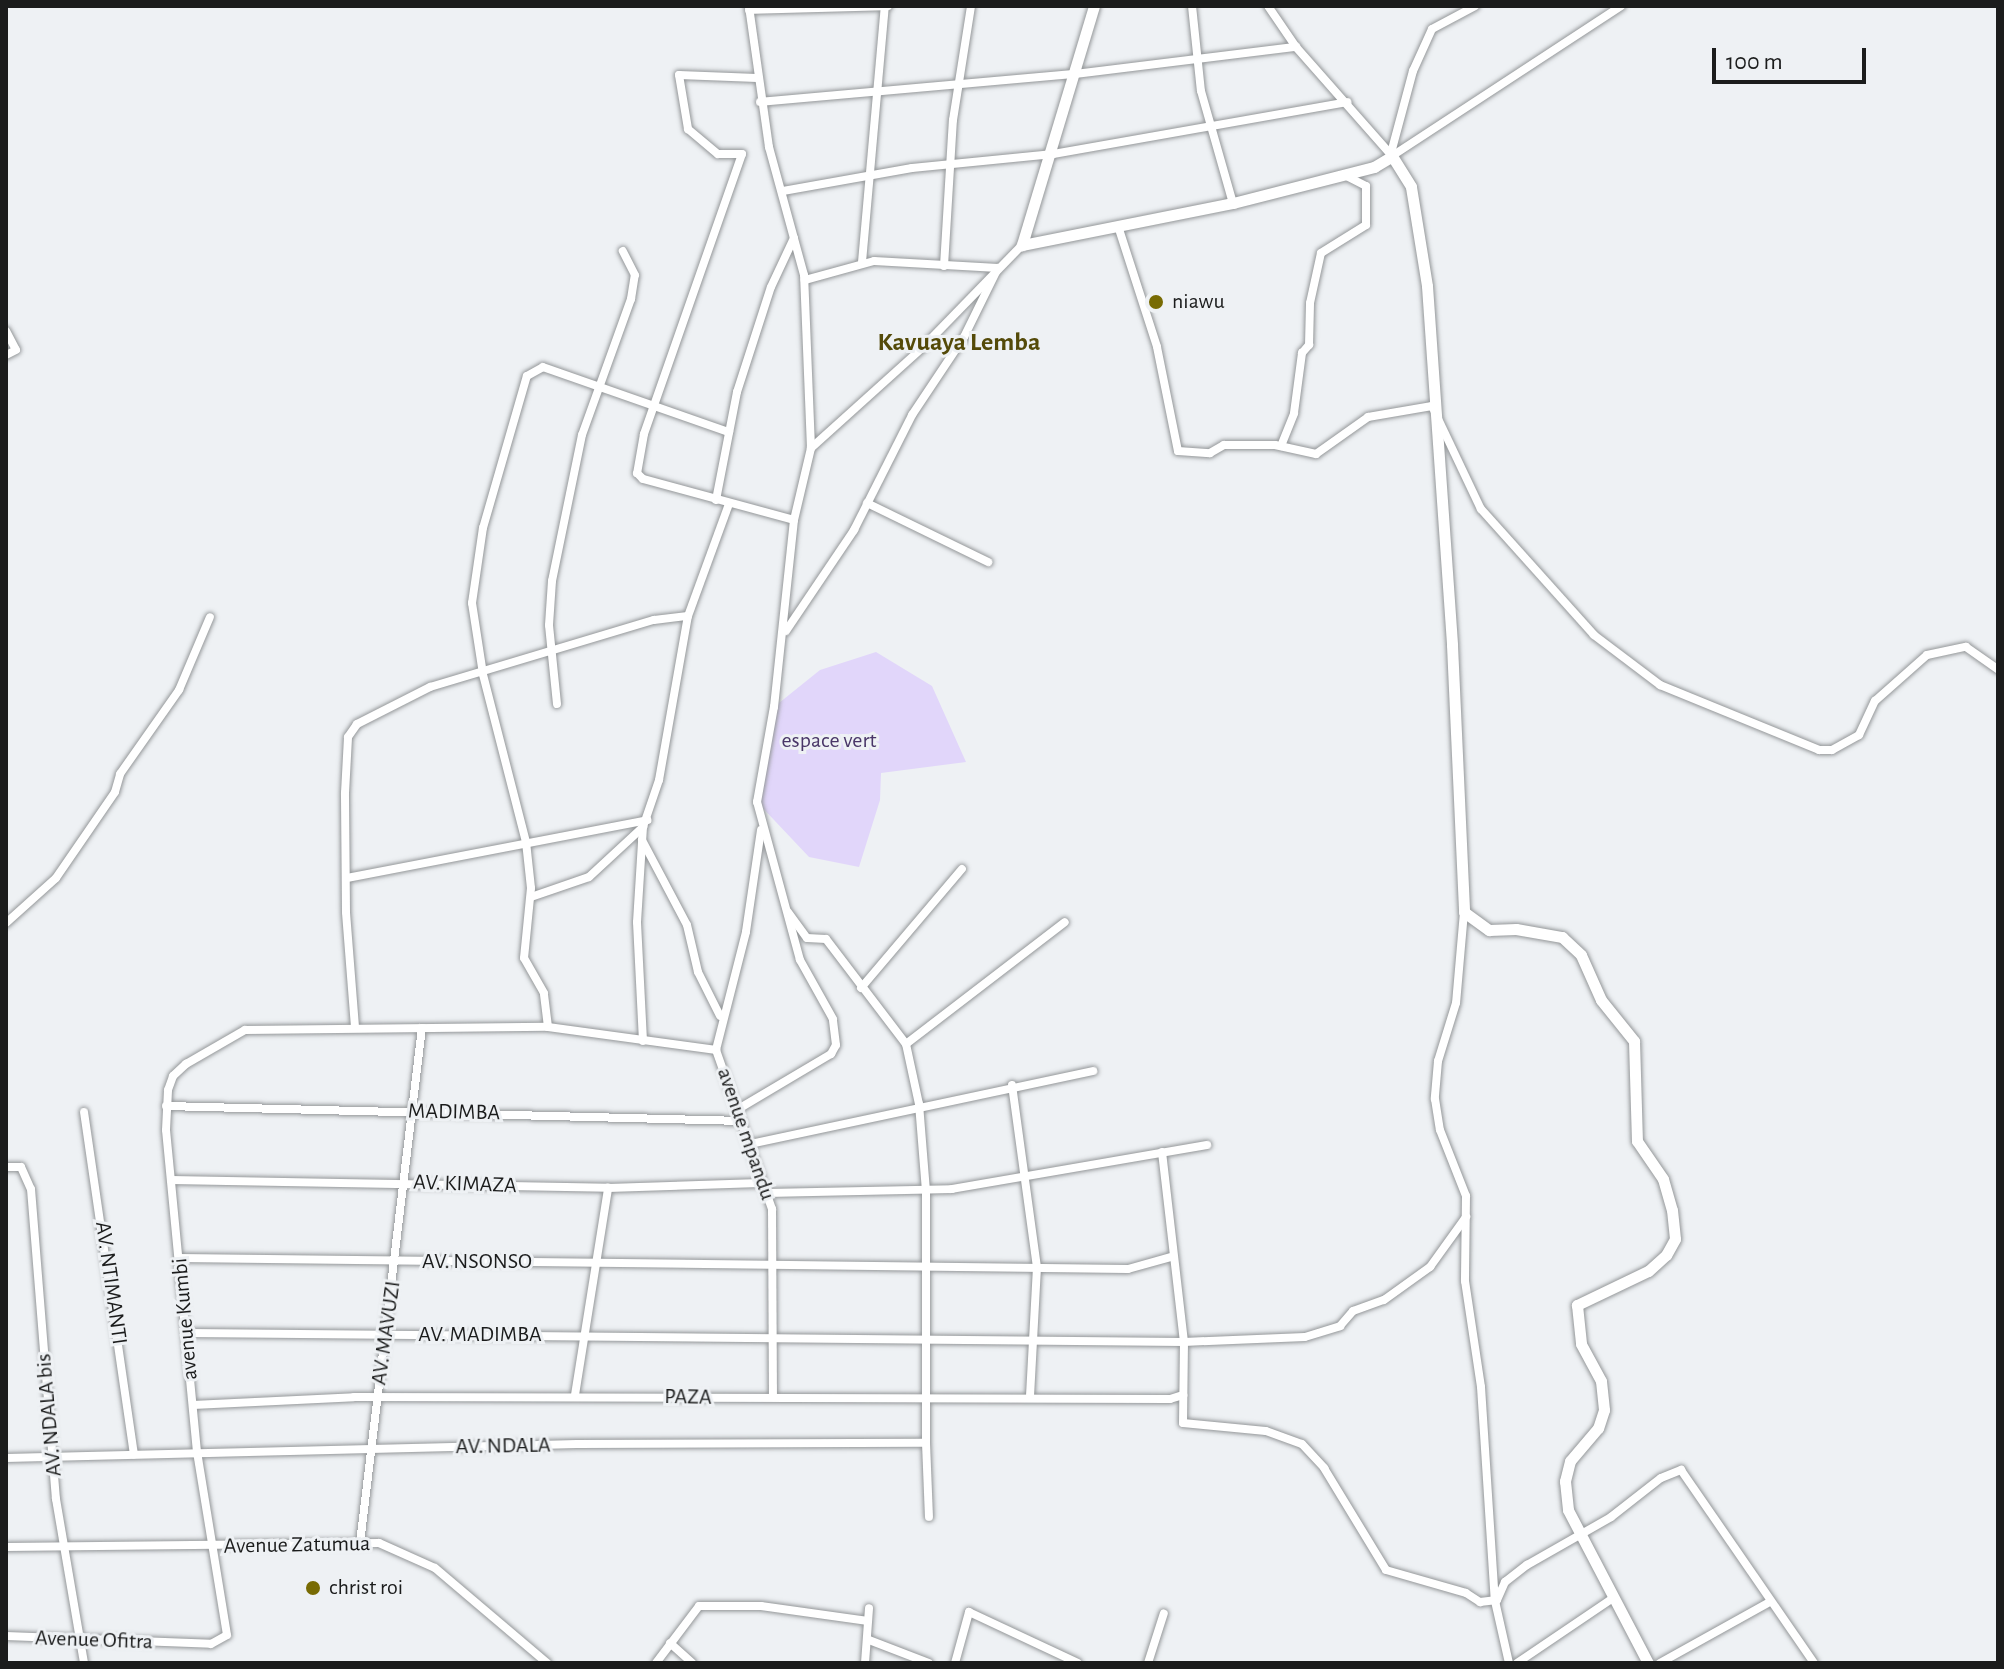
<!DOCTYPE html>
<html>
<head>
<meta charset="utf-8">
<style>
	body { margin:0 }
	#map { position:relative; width:2004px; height:1669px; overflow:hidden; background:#eef1f4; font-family:"Alegreya Sans",sans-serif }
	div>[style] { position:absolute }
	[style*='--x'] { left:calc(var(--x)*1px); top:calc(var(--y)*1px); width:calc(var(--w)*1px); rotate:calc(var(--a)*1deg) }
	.green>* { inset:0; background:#e1d6fa }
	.roads { filter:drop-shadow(0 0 2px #949799) drop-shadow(0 0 2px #949799) }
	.minor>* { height:8px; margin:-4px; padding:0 4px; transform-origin:4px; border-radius:4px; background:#fff }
	.tertiary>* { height:11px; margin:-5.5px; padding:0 5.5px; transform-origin:5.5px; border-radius:5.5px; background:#fff }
	.dots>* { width:22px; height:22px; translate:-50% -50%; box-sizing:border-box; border:4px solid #eef1f4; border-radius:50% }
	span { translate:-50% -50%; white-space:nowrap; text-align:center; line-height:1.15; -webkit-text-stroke:6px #eef1f4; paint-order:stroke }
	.poi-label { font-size:22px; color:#1b1c1c }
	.left { translate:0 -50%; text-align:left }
	.park-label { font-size:22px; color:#493668 }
	.street-label { font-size:22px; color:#1b1c1c }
	.quarter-label { font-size:26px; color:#544a09; font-weight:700 }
	.frame { position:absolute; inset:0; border:8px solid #1b1c1c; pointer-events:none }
	.scale { position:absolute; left:1712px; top:48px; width:154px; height:36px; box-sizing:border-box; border:4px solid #1b1c1c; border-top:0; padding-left:10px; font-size:24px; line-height:28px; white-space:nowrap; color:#1b1c1c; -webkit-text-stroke:6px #eef1f4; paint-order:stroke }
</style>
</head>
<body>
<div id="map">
	<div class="green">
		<div style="clip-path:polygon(876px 652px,932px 686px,966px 762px,881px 773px,880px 800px,859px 867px,809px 857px,757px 802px,774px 707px,820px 670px)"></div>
	</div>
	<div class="roads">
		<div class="minor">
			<div style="--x:1192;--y:6;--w:85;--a:84"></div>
			<div style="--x:1201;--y:91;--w:116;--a:74.1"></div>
			<div style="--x:1268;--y:6;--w:50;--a:55.7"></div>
			<div style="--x:1296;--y:47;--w:145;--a:48.6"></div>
			<div style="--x:1392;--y:156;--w:274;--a:-33.2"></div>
			<div style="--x:749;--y:10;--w:139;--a:-1.6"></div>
			<div style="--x:757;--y:78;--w:78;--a:-177.8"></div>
			<div style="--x:679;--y:75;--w:55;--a:80.5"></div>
			<div style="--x:688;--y:129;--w:39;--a:40"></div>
			<div style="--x:718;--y:154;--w:24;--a:0"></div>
			<div style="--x:742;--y:154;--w:297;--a:109.3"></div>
			<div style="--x:644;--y:434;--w:40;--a:100"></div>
			<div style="--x:637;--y:473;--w:8;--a:45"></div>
			<div style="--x:643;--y:479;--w:156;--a:15.2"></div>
			<div style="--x:760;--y:102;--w:316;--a:-5.1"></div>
			<div style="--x:1075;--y:74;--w:223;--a:-7"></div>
			<div style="--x:1391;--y:153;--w:85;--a:-75"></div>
			<div style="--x:1413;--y:71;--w:46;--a:-65.7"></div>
			<div style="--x:1432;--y:29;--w:49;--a:-28.1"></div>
			<div style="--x:783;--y:191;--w:131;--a:-10.1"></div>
			<div style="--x:912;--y:168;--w:142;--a:-5.7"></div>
			<div style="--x:1053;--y:154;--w:299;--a:-10"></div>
			<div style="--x:1118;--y:226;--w:127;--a:72.1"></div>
			<div style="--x:1157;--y:347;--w:106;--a:78.6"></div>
			<div style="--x:1178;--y:451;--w:32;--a:4"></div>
			<div style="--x:1210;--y:453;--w:16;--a:-30"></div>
			<div style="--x:1224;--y:445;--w:51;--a:0"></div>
			<div style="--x:1275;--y:445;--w:42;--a:12.4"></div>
			<div style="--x:1316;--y:454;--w:64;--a:-35.4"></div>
			<div style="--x:1368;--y:417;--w:65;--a:-9.8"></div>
			<div style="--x:1432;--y:406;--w:114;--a:64.6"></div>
			<div style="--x:1481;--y:509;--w:169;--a:48.1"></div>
			<div style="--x:1594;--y:635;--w:83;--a:37.1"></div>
			<div style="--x:1660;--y:685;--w:172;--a:22.2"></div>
			<div style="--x:1819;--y:750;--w:13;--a:0"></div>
			<div style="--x:1832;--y:750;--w:31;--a:-29"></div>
			<div style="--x:1859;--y:735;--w:38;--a:-65"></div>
			<div style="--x:1875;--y:701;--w:69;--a:-41.5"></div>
			<div style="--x:1927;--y:655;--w:40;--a:-12"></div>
			<div style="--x:1966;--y:647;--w:39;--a:35"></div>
			<div style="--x:862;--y:262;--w:257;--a:-84.9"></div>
			<div style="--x:944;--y:266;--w:146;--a:-86.5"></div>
			<div style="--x:953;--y:120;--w:115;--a:-81"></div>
			<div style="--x:6;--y:331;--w:21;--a:62"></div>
			<div style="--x:16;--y:350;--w:11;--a:153"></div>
			<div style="--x:1281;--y:446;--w:35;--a:-68"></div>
			<div style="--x:1294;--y:413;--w:61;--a:-82.4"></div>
			<div style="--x:1302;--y:353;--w:11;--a:-49"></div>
			<div style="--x:1309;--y:345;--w:42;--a:-88.6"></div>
			<div style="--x:1310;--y:303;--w:51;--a:-77.6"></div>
			<div style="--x:1321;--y:253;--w:53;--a:-31.9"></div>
			<div style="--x:1366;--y:225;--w:39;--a:-90"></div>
			<div style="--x:1366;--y:186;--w:22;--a:-153"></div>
			<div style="--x:811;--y:448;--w:149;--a:-42"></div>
			<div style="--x:922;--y:348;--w:144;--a:-45.8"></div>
			<div style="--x:716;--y:500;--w:110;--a:-79"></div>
			<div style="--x:737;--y:392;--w:110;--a:-72.1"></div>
			<div style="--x:771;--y:287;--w:54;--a:-64.9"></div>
			<div style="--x:867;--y:503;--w:135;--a:26"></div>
			<div style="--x:786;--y:631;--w:122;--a:-56"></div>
			<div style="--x:854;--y:530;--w:129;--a:-63.2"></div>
			<div style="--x:912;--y:415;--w:94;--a:-56.3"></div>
			<div style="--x:964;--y:337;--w:77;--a:-63.8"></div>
			<div style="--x:998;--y:268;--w:124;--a:-176.8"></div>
			<div style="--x:874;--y:261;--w:72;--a:164.6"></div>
			<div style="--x:557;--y:704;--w:79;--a:-95.8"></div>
			<div style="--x:549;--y:625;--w:44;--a:-86.1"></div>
			<div style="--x:552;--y:581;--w:149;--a:-78.4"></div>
			<div style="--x:582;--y:435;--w:145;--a:-70.2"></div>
			<div style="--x:631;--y:299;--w:24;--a:-81"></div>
			<div style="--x:635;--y:275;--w:27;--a:-117"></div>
			<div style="--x:761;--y:830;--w:103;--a:98.4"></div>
			<div style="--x:746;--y:932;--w:122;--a:104.3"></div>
			<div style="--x:716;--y:1050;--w:169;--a:70.6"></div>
			<div style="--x:772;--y:1209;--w:188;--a:89.7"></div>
			<div style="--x:642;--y:840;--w:96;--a:62.1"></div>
			<div style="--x:687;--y:925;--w:48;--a:76.8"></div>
			<div style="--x:698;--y:972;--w:49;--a:63.4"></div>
			<div style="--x:347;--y:878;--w:306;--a:-10.9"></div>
			<div style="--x:531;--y:897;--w:61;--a:-19"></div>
			<div style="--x:589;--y:877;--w:74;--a:-42.8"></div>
			<div style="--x:788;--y:912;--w:32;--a:54"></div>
			<div style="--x:807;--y:938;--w:19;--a:3"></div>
			<div style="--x:826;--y:939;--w:132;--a:52.7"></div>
			<div style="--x:906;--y:1044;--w:61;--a:77.8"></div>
			<div style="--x:919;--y:1104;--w:87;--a:85.4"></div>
			<div style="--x:926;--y:1191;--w:252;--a:90"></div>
			<div style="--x:1464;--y:912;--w:91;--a:95"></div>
			<div style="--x:1456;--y:1003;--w:61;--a:107.2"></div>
			<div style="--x:1438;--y:1061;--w:38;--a:95"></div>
			<div style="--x:1435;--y:1099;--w:31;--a:81"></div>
			<div style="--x:1440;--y:1130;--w:71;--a:68.5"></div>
			<div style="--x:1466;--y:1196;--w:85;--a:90.7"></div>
			<div style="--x:1465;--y:1281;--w:107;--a:81.4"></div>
			<div style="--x:1481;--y:1387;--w:214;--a:86.3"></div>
			<div style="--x:1495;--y:1601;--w:64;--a:77.3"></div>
			<div style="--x:6;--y:923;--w:67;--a:-42"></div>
			<div style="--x:56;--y:878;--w:104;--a:-55.5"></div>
			<div style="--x:115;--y:792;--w:19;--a:-74"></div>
			<div style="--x:120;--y:774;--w:103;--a:-54.9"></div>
			<div style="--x:179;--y:690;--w:79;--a:-67"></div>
			<div style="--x:861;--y:988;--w:156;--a:-49.7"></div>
			<div style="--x:355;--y:1027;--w:115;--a:-94.5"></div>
			<div style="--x:346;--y:912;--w:119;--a:-90.5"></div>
			<div style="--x:345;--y:793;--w:56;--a:-86.9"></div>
			<div style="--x:348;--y:737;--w:16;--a:-55"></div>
			<div style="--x:357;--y:724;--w:82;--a:-26.9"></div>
			<div style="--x:430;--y:687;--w:234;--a:-16.7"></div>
			<div style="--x:654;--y:620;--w:34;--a:-7"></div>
			<div style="--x:548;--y:1027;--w:34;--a:-97"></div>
			<div style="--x:544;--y:993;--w:40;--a:-119.7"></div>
			<div style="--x:524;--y:958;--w:70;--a:-84.3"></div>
			<div style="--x:531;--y:888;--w:46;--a:-96.2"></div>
			<div style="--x:526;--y:842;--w:173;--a:-104.4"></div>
			<div style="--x:483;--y:674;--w:72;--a:-98.8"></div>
			<div style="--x:472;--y:603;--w:76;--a:-81.7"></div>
			<div style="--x:483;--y:528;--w:158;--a:-73.9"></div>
			<div style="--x:527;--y:376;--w:18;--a:-29"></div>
			<div style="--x:543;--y:367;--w:197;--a:19.3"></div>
			<div style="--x:643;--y:1041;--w:119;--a:-92.9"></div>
			<div style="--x:637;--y:922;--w:95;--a:-86.4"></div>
			<div style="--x:643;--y:827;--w:50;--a:-71.2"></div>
			<div style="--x:659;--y:780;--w:167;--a:-80"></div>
			<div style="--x:688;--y:616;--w:119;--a:-69.9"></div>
			<div style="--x:906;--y:1044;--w:200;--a:-37.5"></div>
			<div style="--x:1012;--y:1085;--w:184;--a:82.2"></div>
			<div style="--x:1037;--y:1267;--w:131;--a:93.1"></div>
			<div style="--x:166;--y:1106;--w:576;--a:1.49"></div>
			<div style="--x:740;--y:1108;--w:106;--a:-30.7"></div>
			<div style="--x:831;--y:1054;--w:10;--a:-61"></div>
			<div style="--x:836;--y:1045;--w:26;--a:-97"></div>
			<div style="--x:833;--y:1019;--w:68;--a:-119.2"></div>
			<div style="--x:800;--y:960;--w:164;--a:-105.2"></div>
			<div style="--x:757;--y:802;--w:97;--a:-79.9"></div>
			<div style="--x:774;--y:707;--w:188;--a:-83.9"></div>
			<div style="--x:794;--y:520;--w:74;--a:-76.7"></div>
			<div style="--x:811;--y:448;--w:173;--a:-92.3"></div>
			<div style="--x:804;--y:275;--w:133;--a:-105.3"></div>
			<div style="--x:769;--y:147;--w:142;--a:-98.1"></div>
			<div style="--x:84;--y:1112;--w:346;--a:81.7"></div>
			<div style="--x:750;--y:1144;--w:351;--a:-12"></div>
			<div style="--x:1162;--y:1152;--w:191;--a:83.4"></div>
			<div style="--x:1184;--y:1342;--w:81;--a:90.7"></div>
			<div style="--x:1183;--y:1423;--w:83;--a:5.5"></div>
			<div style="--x:1266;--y:1431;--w:38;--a:20"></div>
			<div style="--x:1302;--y:1444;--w:33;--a:47"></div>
			<div style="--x:1324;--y:1468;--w:119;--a:58.7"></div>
			<div style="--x:1386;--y:1570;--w:83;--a:16"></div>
			<div style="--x:1466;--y:1593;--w:17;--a:33"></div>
			<div style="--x:1480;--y:1602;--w:17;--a:-7"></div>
			<div style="--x:1497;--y:1600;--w:20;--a:-66"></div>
			<div style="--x:1505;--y:1582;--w:28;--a:-38"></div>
			<div style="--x:1527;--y:1565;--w:97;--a:-29.7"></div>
			<div style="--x:1611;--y:1517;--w:63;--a:-38"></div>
			<div style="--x:1661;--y:1478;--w:22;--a:-22"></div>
			<div style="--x:1681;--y:1470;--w:234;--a:55.4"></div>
			<div style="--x:6;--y:1167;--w:15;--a:0"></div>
			<div style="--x:21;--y:1167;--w:24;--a:66"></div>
			<div style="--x:31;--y:1189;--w:311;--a:85.4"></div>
			<div style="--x:56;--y:1499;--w:166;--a:80.3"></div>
			<div style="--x:171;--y:1180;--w:437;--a:1"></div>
			<div style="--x:608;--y:1188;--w:152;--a:-1.9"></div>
			<div style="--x:767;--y:1193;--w:185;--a:-1.2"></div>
			<div style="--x:952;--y:1189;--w:259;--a:-9.8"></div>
			<div style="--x:179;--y:1258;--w:949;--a:0.66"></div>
			<div style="--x:1128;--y:1269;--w:45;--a:-15.6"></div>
			<div style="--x:188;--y:1333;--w:996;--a:0.52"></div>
			<div style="--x:1184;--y:1342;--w:121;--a:-2.4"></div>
			<div style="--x:1305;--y:1337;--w:37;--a:-17"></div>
			<div style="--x:1340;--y:1326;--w:20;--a:-49"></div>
			<div style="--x:1353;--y:1311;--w:33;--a:-20"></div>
			<div style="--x:1384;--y:1300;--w:57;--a:-35.7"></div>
			<div style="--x:1430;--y:1267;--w:62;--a:-54.2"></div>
			<div style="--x:575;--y:1395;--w:210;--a:-80.9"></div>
			<div style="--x:193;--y:1405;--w:161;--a:-2.8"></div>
			<div style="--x:354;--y:1397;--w:816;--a:0.14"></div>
			<div style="--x:1170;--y:1399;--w:14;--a:-17"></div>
			<div style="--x:6;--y:1458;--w:571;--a:-1.4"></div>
			<div style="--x:577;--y:1444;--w:349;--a:-0.2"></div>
			<div style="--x:926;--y:1443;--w:74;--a:87.7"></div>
			<div style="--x:360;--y:1543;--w:519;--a:-83.14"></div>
			<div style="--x:6;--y:1547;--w:373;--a:-0.6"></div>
			<div style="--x:379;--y:1543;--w:61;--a:24.1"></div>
			<div style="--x:435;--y:1568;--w:147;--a:40.3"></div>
			<div style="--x:6;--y:1636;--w:205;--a:2.2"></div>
			<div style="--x:211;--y:1644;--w:18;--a:-29"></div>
			<div style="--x:227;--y:1635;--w:185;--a:-99.3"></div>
			<div style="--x:197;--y:1452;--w:323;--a:-95.5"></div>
			<div style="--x:166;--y:1130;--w:40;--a:-87.1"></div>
			<div style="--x:168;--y:1090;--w:15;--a:-70"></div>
			<div style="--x:173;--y:1076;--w:18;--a:-43"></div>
			<div style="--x:186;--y:1064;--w:68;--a:-30"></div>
			<div style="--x:245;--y:1030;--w:303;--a:-0.6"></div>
			<div style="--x:548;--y:1027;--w:170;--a:7.8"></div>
			<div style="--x:869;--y:1640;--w:64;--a:21"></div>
			<div style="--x:670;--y:1643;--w:30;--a:42"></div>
			<div style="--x:656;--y:1663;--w:71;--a:-53"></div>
			<div style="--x:699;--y:1606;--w:62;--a:0"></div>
			<div style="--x:761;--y:1606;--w:108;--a:8"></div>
			<div style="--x:865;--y:1663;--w:55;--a:-85.8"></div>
			<div style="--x:955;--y:1663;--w:53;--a:-74.6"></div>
			<div style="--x:969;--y:1612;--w:120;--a:25.1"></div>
			<div style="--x:1148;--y:1663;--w:52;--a:-72.3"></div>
			<div style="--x:1517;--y:1663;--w:116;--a:-34.1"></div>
			<div style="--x:1660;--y:1663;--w:124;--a:-29.1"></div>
		</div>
		<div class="tertiary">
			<div style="--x:1094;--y:6;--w:250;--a:106.8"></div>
			<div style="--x:1022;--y:245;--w:215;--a:-11.3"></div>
			<div style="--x:1233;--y:203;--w:146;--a:-14.3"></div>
			<div style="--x:1374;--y:167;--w:21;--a:-31"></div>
			<div style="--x:1392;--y:156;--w:36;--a:58"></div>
			<div style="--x:1411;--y:187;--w:100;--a:80.8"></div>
			<div style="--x:1427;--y:286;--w:360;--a:86"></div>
			<div style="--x:1452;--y:645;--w:267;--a:87.4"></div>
			<div style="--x:1464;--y:912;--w:31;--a:36"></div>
			<div style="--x:1489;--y:930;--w:27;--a:-2"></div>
			<div style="--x:1516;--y:929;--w:47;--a:9.9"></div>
			<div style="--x:1562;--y:937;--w:26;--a:43"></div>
			<div style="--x:1581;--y:955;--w:49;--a:66"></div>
			<div style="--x:1601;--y:1000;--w:53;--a:51.2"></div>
			<div style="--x:1634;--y:1041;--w:100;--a:88.3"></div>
			<div style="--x:1637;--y:1141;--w:46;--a:55.6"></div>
			<div style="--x:1663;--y:1179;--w:32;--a:74"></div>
			<div style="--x:1672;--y:1210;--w:29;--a:84"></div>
			<div style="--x:1675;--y:1239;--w:18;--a:119"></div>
			<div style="--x:1666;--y:1255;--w:24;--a:138"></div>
			<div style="--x:1648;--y:1271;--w:79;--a:154.4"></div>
			<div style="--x:1577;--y:1305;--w:39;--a:84"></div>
			<div style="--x:1581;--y:1344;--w:42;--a:61.6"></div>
			<div style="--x:1601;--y:1381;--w:29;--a:84"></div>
			<div style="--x:1604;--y:1410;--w:19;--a:108"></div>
			<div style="--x:1598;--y:1428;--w:43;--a:130.3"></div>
			<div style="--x:1570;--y:1461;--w:21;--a:104"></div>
			<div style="--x:1565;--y:1481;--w:29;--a:84"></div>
			<div style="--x:1568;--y:1510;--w:173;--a:62.4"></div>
		</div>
	</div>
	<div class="dots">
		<div style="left:1156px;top:302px;background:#786b03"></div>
		<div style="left:313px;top:1588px;background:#786b03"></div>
	</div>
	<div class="poi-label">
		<span class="left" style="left:1172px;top:302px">niawu</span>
		<span class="left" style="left:329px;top:1588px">christ roi</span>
	</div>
	<div class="park-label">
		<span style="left:829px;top:741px">espace vert</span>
	</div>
	<div class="street-label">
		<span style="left:454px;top:1112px;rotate:1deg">MADIMBA</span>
		<span style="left:746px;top:1134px;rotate:71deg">avenue mpandu</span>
		<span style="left:465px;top:1184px;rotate:2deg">AV. KIMAZA</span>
		<span style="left:477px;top:1262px">AV. NSONSO</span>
		<span style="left:111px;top:1283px;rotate:82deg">AV. NTIMANTI</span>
		<span style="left:185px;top:1319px;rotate:-95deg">avenue Kumbi</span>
		<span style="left:386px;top:1333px;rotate:-82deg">AV. MAVUZI</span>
		<span style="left:480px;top:1335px">AV. MADIMBA</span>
		<span style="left:688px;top:1397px;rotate:1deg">PAZA</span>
		<span style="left:49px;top:1415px;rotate:-95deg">AV. NDALA bis</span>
		<span style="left:503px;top:1446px;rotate:-1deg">AV. NDALA</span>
		<span style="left:297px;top:1545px;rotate:-1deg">Avenue Zatumua</span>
		<span style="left:94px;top:1640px;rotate:2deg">Avenue Ofitra</span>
	</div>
	<div class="quarter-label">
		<span style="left:959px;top:343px">Kavuaya Lemba</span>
	</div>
	<div class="frame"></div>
	<div class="scale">100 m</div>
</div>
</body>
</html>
